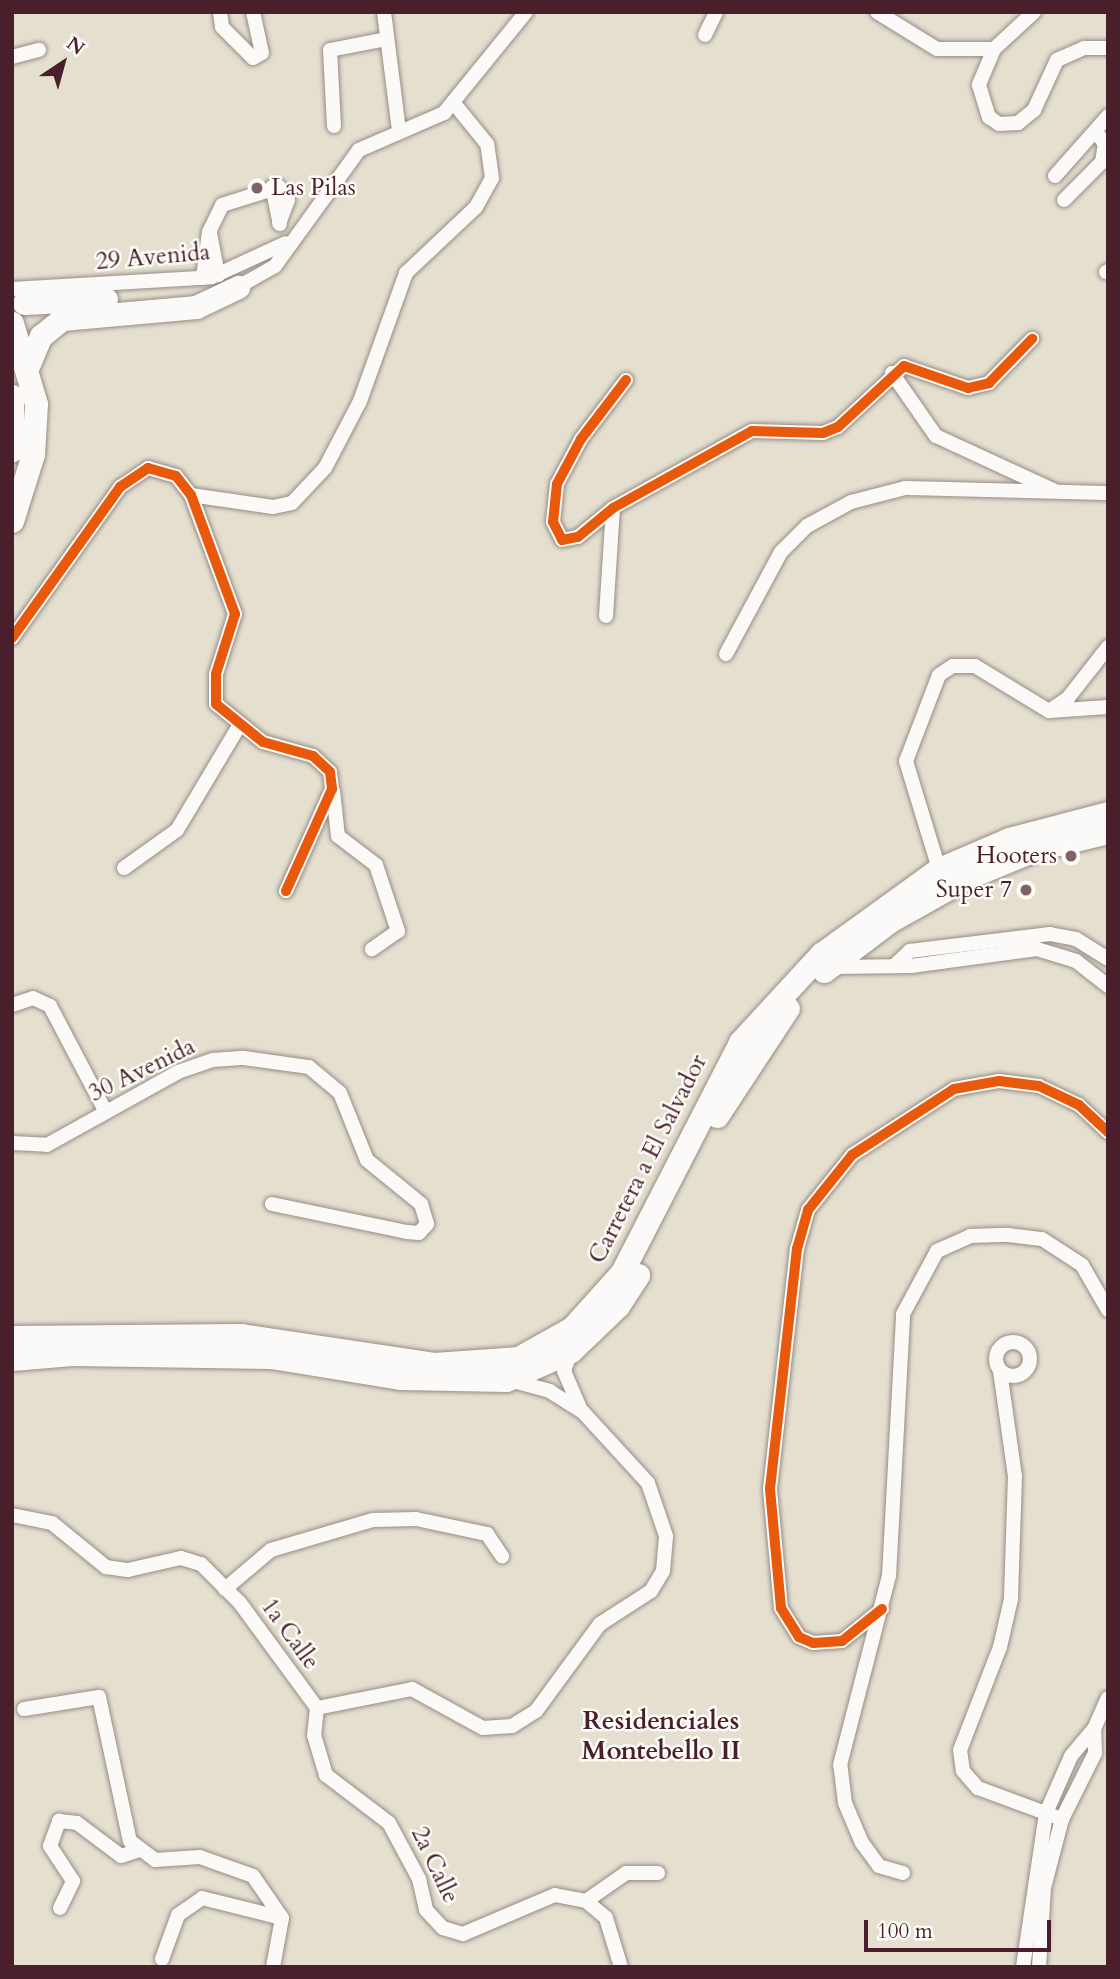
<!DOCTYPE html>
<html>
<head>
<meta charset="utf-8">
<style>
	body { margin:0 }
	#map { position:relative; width:1120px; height:1979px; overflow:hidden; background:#e5dfcf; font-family:Cardo,serif }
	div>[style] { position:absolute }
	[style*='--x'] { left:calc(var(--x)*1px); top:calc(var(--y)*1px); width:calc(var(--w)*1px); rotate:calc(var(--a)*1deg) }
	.roads { filter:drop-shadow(0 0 2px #968c86) drop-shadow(0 0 2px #968c86) }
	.minor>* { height:14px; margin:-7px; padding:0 7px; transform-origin:7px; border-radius:7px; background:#fbfaf8 }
	.minor>.ring { margin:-7px; padding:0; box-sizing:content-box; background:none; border:14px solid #fbfaf8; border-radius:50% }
	.trunk>* { height:23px; margin:-11.5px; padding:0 11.5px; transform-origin:11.5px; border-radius:11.5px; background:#fbfaf8 }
	.cycleway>* { height:10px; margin:-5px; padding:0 5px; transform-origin:5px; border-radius:5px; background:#e8590c }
	.dots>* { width:19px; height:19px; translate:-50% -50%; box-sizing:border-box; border:4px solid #fdfcf7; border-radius:50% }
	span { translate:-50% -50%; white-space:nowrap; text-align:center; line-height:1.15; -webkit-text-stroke:5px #fdfcf7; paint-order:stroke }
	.poi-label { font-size:24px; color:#4a1f2b }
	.left { translate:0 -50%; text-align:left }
	.right { translate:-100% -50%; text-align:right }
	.street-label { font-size:24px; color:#4a1f2b }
	.neighbourhood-label { font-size:26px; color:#4a1f2b; font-weight:700 }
	.frame { position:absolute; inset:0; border:14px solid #4a1f2b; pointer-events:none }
	.north { position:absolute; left:28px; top:28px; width:70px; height:70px; -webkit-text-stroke:5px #fdfcf7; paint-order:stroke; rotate:36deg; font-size:19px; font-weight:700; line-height:28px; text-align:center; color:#4a1f2b }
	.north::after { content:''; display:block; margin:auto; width:24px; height:32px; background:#4a1f2b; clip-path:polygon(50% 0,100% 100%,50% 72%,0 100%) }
	.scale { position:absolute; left:864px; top:1920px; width:187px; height:32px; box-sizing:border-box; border:4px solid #4a1f2b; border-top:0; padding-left:9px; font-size:21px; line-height:24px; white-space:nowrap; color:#4a1f2b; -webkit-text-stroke:5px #fdfcf7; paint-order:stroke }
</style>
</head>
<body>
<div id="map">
	<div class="roads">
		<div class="minor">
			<div style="--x:220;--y:12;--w:15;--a:82"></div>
			<div style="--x:222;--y:27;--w:44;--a:45"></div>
			<div style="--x:253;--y:58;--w:10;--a:-29"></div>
			<div style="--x:262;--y:53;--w:42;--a:-102.4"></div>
			<div style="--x:384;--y:12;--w:119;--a:82.8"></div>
			<div style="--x:877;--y:12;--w:70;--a:31.7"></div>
			<div style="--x:937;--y:49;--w:57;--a:0"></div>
			<div style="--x:1034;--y:12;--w:54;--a:137.2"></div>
			<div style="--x:994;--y:49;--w:39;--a:113"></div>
			<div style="--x:979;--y:85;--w:34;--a:73"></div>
			<div style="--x:989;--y:117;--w:12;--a:35"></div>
			<div style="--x:999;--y:124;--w:19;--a:-3"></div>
			<div style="--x:1018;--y:123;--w:21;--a:-39"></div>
			<div style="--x:1034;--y:110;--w:55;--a:-65.3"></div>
			<div style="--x:1057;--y:60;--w:30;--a:-24"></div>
			<div style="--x:1084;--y:48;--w:24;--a:0"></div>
			<div style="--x:705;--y:35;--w:25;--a:-64"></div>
			<div style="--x:12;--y:57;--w:28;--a:-15"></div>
			<div style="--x:334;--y:126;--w:76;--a:-93"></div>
			<div style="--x:330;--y:50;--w:57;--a:-11.1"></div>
			<div style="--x:1055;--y:176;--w:80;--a:-48.5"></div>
			<div style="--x:272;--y:187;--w:38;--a:78"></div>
			<div style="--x:1064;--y:200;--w:54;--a:-45"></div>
			<div style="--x:1102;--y:162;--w:18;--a:-81"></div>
			<div style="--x:1105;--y:144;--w:15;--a:-127"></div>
			<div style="--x:210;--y:233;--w:43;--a:79.2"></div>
			<div style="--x:1106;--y:272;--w:2;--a:-27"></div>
			<div style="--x:203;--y:278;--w:46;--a:-82.6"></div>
			<div style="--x:209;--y:232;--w:30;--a:-64"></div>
			<div style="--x:222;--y:205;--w:60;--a:-17.5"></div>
			<div style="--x:279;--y:187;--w:16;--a:55"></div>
			<div style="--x:288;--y:200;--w:25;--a:111"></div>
			<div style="--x:238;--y:287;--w:43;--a:-29.6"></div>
			<div style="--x:275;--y:266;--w:143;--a:-54.1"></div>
			<div style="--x:359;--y:150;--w:93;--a:-23.5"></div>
			<div style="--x:444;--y:113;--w:130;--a:-50.9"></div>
			<div style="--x:12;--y:289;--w:200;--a:-3.4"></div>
			<div style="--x:212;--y:277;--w:81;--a:-24.7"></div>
			<div style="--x:892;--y:373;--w:77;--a:55.1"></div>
			<div style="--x:936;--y:436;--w:131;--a:24.8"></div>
			<div style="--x:626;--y:380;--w:74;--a:127.3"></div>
			<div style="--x:581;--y:439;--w:51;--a:118.1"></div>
			<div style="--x:557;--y:484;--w:38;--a:96"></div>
			<div style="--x:553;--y:522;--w:20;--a:63"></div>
			<div style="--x:562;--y:540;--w:16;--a:-11"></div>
			<div style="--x:578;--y:537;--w:45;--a:-39.6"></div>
			<div style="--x:613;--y:508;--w:159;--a:-29"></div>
			<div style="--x:752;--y:431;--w:71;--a:1.6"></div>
			<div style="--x:823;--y:433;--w:16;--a:-22"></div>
			<div style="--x:838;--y:427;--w:90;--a:-42.7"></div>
			<div style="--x:904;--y:366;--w:68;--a:19"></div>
			<div style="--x:968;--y:388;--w:22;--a:-13"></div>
			<div style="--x:989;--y:383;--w:62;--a:-45.7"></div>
			<div style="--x:191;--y:495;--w:83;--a:8.3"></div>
			<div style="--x:273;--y:507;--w:19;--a:-12"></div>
			<div style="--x:292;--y:503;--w:48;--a:-46.7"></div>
			<div style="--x:325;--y:468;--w:76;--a:-62.4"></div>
			<div style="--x:360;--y:401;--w:136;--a:-70.2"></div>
			<div style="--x:406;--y:273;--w:96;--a:-43.3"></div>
			<div style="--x:476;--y:207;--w:33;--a:-61"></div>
			<div style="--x:492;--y:178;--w:34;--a:-98"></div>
			<div style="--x:487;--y:144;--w:54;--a:-129"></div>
			<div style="--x:606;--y:616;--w:108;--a:-86.3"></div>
			<div style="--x:12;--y:638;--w:186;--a:-54.4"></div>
			<div style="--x:120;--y:487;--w:34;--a:-34"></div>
			<div style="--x:148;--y:468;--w:29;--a:16"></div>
			<div style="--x:176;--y:476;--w:24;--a:52"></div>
			<div style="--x:191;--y:495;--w:127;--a:69.7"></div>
			<div style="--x:235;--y:614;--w:63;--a:107.6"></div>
			<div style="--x:216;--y:674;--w:30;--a:90"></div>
			<div style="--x:216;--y:704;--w:60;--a:39"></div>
			<div style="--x:263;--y:742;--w:52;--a:15.6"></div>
			<div style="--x:313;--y:756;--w:23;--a:43"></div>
			<div style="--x:330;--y:772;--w:17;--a:83"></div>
			<div style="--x:332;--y:789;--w:112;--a:114.3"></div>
			<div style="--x:726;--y:654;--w:116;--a:-61.7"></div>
			<div style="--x:781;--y:552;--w:37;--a:-45"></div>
			<div style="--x:807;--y:526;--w:50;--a:-28.6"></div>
			<div style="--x:851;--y:502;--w:56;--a:-14.5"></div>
			<div style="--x:905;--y:488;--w:203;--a:1.4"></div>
			<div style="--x:1049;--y:711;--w:23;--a:-34"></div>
			<div style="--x:1068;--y:698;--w:65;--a:-51.9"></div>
			<div style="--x:333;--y:791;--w:45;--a:83.7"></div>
			<div style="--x:338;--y:836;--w:48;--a:37.3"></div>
			<div style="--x:376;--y:865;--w:70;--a:71.6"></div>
			<div style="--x:398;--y:931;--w:32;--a:145"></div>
			<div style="--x:124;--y:868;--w:65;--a:-35.6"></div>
			<div style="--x:177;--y:830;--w:121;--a:-59.2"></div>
			<div style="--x:939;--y:869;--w:113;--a:-107"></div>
			<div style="--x:906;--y:761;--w:92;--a:-69"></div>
			<div style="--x:939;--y:675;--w:17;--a:-33"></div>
			<div style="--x:953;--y:666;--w:22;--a:0"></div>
			<div style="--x:975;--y:666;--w:87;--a:31.3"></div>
			<div style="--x:1049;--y:711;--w:59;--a:-3.9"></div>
			<div style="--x:897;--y:963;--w:18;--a:-43"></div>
			<div style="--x:910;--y:951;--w:141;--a:-6.9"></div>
			<div style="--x:1050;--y:934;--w:26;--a:11"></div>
			<div style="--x:1076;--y:939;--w:38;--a:32"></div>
			<div style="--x:832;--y:967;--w:79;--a:-0.7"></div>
			<div style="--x:911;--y:966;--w:127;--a:-7.7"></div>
			<div style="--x:1037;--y:949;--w:41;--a:17.1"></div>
			<div style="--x:1076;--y:961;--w:41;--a:38"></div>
			<div style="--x:12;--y:1005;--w:22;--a:-18"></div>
			<div style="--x:33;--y:998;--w:19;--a:25"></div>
			<div style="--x:50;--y:1006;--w:120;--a:62.2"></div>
			<div style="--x:12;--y:1143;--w:35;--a:3"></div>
			<div style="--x:47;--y:1145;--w:150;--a:-29.1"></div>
			<div style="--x:178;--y:1072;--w:37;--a:-19"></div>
			<div style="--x:213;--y:1060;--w:31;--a:-4"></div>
			<div style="--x:244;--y:1058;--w:66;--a:7.9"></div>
			<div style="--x:309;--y:1067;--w:40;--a:40"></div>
			<div style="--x:340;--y:1093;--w:72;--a:68.1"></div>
			<div style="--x:367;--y:1160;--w:70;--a:39.2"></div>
			<div style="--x:421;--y:1204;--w:21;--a:73"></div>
			<div style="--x:427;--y:1224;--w:12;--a:132"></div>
			<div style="--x:419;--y:1233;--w:12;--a:-175"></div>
			<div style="--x:407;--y:1232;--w:138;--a:-168.3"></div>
			<div class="ring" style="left:996px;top:1342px;width:20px;height:20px"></div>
			<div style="--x:571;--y:1351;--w:21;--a:109"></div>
			<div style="--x:564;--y:1371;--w:40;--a:66.6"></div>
			<div style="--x:1000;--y:1371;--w:106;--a:81.9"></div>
			<div style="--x:1015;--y:1476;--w:123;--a:91.9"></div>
			<div style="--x:1011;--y:1599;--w:49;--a:102.9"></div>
			<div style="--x:1000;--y:1647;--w:110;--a:111.2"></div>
			<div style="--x:960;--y:1750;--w:21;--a:82"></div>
			<div style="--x:963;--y:1771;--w:23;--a:49"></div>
			<div style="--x:978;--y:1788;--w:90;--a:20.3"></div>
			<div style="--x:12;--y:1515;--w:41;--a:11.3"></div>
			<div style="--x:52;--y:1523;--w:70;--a:39.2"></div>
			<div style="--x:106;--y:1567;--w:22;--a:8"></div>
			<div style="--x:128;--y:1570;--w:54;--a:-12.8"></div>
			<div style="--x:181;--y:1558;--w:21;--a:17"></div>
			<div style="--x:201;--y:1564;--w:55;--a:45"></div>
			<div style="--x:240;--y:1603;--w:130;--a:53.7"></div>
			<div style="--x:225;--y:1589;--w:60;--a:-40.3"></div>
			<div style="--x:271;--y:1550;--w:106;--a:-16.4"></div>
			<div style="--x:373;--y:1520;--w:43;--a:-1.3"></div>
			<div style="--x:416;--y:1519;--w:73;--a:11.9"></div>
			<div style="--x:487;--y:1534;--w:27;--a:56"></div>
			<div style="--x:882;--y:1609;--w:51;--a:141.3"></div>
			<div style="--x:842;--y:1641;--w:29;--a:176"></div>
			<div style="--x:813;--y:1643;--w:15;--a:-157"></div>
			<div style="--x:799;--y:1637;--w:34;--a:-122"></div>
			<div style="--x:781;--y:1608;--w:120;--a:-95.3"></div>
			<div style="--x:770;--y:1489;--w:242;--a:-83.6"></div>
			<div style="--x:797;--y:1249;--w:41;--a:-74.2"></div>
			<div style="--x:808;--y:1210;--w:70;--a:-51.3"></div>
			<div style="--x:852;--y:1155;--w:121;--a:-32.9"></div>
			<div style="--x:954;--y:1089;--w:46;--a:-10.1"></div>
			<div style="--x:999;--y:1081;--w:40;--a:7.1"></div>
			<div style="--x:1039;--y:1086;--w:44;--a:25.4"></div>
			<div style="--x:1079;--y:1105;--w:40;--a:43"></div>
			<div style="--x:317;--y:1708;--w:97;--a:-11.3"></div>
			<div style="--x:412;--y:1689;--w:81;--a:28.8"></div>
			<div style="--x:483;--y:1728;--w:29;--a:-4"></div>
			<div style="--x:512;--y:1726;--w:28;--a:-32"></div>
			<div style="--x:536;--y:1711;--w:108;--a:-53.7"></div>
			<div style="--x:600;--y:1624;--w:61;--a:-32.9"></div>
			<div style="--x:651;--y:1591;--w:23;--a:-59"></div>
			<div style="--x:663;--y:1571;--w:35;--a:-85"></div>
			<div style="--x:666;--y:1536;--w:56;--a:-108.8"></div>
			<div style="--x:648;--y:1483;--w:96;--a:-132.5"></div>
			<div style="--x:583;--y:1412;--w:39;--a:-148"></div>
			<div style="--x:550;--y:1391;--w:42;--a:-165"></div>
			<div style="--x:317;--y:1708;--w:27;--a:96"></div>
			<div style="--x:314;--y:1735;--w:42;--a:73.3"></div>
			<div style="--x:326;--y:1775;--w:79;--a:37.3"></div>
			<div style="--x:389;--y:1823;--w:64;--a:61.8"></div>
			<div style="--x:419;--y:1879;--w:32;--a:77"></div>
			<div style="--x:426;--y:1910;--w:25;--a:47"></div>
			<div style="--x:443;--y:1928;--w:21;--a:17"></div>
			<div style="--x:463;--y:1934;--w:100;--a:-23"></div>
			<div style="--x:555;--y:1895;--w:32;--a:11"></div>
			<div style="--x:586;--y:1901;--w:26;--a:40"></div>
			<div style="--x:606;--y:1918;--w:51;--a:73"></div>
			<div style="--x:24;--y:1709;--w:76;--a:-9.1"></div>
			<div style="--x:99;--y:1697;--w:147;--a:77.9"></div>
			<div style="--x:130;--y:1841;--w:31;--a:37"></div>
			<div style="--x:155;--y:1860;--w:45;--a:-3.8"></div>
			<div style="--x:200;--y:1857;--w:56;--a:19.7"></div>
			<div style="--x:253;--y:1876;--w:51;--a:55.4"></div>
			<div style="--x:282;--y:1918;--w:50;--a:100.4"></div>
			<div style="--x:903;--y:1873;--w:25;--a:-164"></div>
			<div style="--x:879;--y:1866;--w:29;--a:-126"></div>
			<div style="--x:862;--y:1843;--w:43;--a:-113"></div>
			<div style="--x:845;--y:1803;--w:38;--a:-97"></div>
			<div style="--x:840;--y:1765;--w:195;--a:-75.5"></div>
			<div style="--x:889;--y:1576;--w:262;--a:-86.9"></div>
			<div style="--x:903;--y:1314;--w:72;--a:-61.6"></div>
			<div style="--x:937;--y:1251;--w:36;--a:-24"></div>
			<div style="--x:970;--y:1236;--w:38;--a:-2"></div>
			<div style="--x:1008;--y:1235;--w:34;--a:7"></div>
			<div style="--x:1042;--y:1239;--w:48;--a:33"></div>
			<div style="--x:1082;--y:1265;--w:52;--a:60"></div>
			<div style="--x:586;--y:1901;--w:49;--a:-35"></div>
			<div style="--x:626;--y:1873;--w:32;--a:0"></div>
			<div style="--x:60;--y:1908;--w:30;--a:-64"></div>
			<div style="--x:73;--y:1881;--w:42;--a:-123.3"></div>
			<div style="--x:50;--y:1846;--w:27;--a:-70"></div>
			<div style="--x:59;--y:1821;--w:18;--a:6"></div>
			<div style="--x:77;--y:1823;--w:55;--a:36.9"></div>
			<div style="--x:121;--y:1856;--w:20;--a:-18"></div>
			<div style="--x:162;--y:1959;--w:47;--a:-70"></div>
			<div style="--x:178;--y:1915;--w:29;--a:-35"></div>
			<div style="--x:202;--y:1898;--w:82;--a:14"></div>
			<div style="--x:1023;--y:1967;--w:156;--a:-81.5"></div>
			<div style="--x:1046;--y:1813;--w:62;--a:-66.3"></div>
			<div style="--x:1071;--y:1756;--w:35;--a:-50"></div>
			<div style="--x:1094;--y:1729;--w:34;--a:-66"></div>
			<div style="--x:1039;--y:1967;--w:79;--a:-86.4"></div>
			<div style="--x:1044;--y:1888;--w:71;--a:-75.4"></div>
			<div style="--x:1062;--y:1819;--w:74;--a:-63.4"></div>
			<div style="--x:1095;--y:1753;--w:24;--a:-92"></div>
		</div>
		<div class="trunk">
			<div style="--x:24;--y:303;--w:82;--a:-2.8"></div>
			<div style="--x:12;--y:323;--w:84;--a:73.5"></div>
			<div style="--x:36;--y:404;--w:50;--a:93.4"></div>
			<div style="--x:33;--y:454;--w:70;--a:107.4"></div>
			<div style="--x:28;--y:366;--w:33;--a:-67"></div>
			<div style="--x:41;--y:336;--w:27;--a:-39"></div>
			<div style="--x:62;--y:319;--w:135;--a:-5.1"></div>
			<div style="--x:196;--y:307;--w:47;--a:-25.5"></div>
			<div style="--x:12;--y:396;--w:54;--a:90"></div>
			<div style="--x:824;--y:971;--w:83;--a:-37.1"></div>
			<div style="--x:890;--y:921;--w:88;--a:-29.2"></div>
			<div style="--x:967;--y:878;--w:76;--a:-22.5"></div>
			<div style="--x:1037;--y:849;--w:73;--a:-13.5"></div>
			<div style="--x:717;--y:1116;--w:129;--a:-56.7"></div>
			<div style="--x:12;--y:1337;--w:229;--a:-0.5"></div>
			<div style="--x:241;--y:1335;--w:195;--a:8.5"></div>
			<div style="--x:434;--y:1364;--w:84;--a:-4.1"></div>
			<div style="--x:518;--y:1358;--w:62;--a:-29.1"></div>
			<div style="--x:572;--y:1328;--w:75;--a:-48.2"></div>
			<div style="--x:622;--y:1272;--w:259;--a:-62.8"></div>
			<div style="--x:740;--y:1042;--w:120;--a:-47.4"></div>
			<div style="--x:821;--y:954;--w:145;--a:-35.8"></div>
			<div style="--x:939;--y:869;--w:76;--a:-23.2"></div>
			<div style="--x:1009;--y:839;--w:102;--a:-14.7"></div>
			<div style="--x:12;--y:1359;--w:60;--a:-4.8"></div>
			<div style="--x:72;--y:1354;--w:199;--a:0.9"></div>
			<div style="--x:271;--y:1357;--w:132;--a:9.2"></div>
			<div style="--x:401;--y:1378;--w:105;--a:1.1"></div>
			<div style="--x:506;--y:1380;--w:71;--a:-24"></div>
			<div style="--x:571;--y:1351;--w:65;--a:-43.8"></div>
			<div style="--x:618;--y:1306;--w:37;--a:-57"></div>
		</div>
	</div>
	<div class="cycleway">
		<div style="--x:626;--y:380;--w:74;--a:127.3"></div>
		<div style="--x:581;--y:439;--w:51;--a:118.1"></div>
		<div style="--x:557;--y:484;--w:38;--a:96"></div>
		<div style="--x:553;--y:522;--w:20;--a:63"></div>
		<div style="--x:562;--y:540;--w:16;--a:-11"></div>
		<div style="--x:578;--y:537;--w:45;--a:-39.6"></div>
		<div style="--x:613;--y:508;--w:159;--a:-29"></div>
		<div style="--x:752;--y:431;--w:71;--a:1.6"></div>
		<div style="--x:823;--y:433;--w:16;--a:-22"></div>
		<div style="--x:838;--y:427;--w:90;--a:-42.7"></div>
		<div style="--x:904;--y:366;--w:68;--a:19"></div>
		<div style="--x:968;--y:388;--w:22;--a:-13"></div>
		<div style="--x:989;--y:383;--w:62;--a:-45.7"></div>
		<div style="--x:12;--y:638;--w:186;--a:-54.4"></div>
		<div style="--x:120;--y:487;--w:34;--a:-34"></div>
		<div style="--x:148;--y:468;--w:29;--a:16"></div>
		<div style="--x:176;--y:476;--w:24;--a:52"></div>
		<div style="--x:191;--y:495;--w:127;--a:69.7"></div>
		<div style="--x:235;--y:614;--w:63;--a:107.6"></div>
		<div style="--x:216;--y:674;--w:30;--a:90"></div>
		<div style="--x:216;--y:704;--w:60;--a:39"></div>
		<div style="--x:263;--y:742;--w:52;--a:15.6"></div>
		<div style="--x:313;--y:756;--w:23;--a:43"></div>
		<div style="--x:330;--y:772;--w:17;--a:83"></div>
		<div style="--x:332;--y:789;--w:112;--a:114.3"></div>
		<div style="--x:882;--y:1609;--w:51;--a:141.3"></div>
		<div style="--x:842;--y:1641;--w:29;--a:176"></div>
		<div style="--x:813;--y:1643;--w:15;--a:-157"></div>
		<div style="--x:799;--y:1637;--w:34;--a:-122"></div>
		<div style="--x:781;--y:1608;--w:120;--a:-95.3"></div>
		<div style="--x:770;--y:1489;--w:242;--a:-83.6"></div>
		<div style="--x:797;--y:1249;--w:41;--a:-74.2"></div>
		<div style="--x:808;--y:1210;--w:70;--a:-51.3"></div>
		<div style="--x:852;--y:1155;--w:121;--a:-32.9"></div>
		<div style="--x:954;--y:1089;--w:46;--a:-10.1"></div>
		<div style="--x:999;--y:1081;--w:40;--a:7.1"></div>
		<div style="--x:1039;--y:1086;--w:44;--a:25.4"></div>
		<div style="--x:1079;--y:1105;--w:40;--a:43"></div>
	</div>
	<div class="dots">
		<div style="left:257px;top:188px;background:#806264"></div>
		<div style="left:1071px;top:856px;background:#806264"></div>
		<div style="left:1026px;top:890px;background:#806264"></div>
	</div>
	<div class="poi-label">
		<span class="left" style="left:271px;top:188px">Las Pilas</span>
		<span class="right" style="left:1057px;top:856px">Hooters</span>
		<span class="right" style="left:1012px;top:890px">Super 7</span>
	</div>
	<div class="street-label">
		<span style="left:153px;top:257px;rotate:-5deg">29 Avenida</span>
		<span style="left:142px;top:1070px;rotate:-26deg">30 Avenida</span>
		<span style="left:648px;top:1159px;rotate:-63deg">Carretera a El Salvador</span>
		<span style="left:290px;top:1634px;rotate:54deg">1a Calle</span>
		<span style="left:435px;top:1865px;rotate:65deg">2a Calle</span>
	</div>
	<div class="neighbourhood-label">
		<span style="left:661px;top:1736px">Residenciales<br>Montebello II</span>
	</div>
	<div class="frame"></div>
	<div class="north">N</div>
	<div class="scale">100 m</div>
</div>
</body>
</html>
